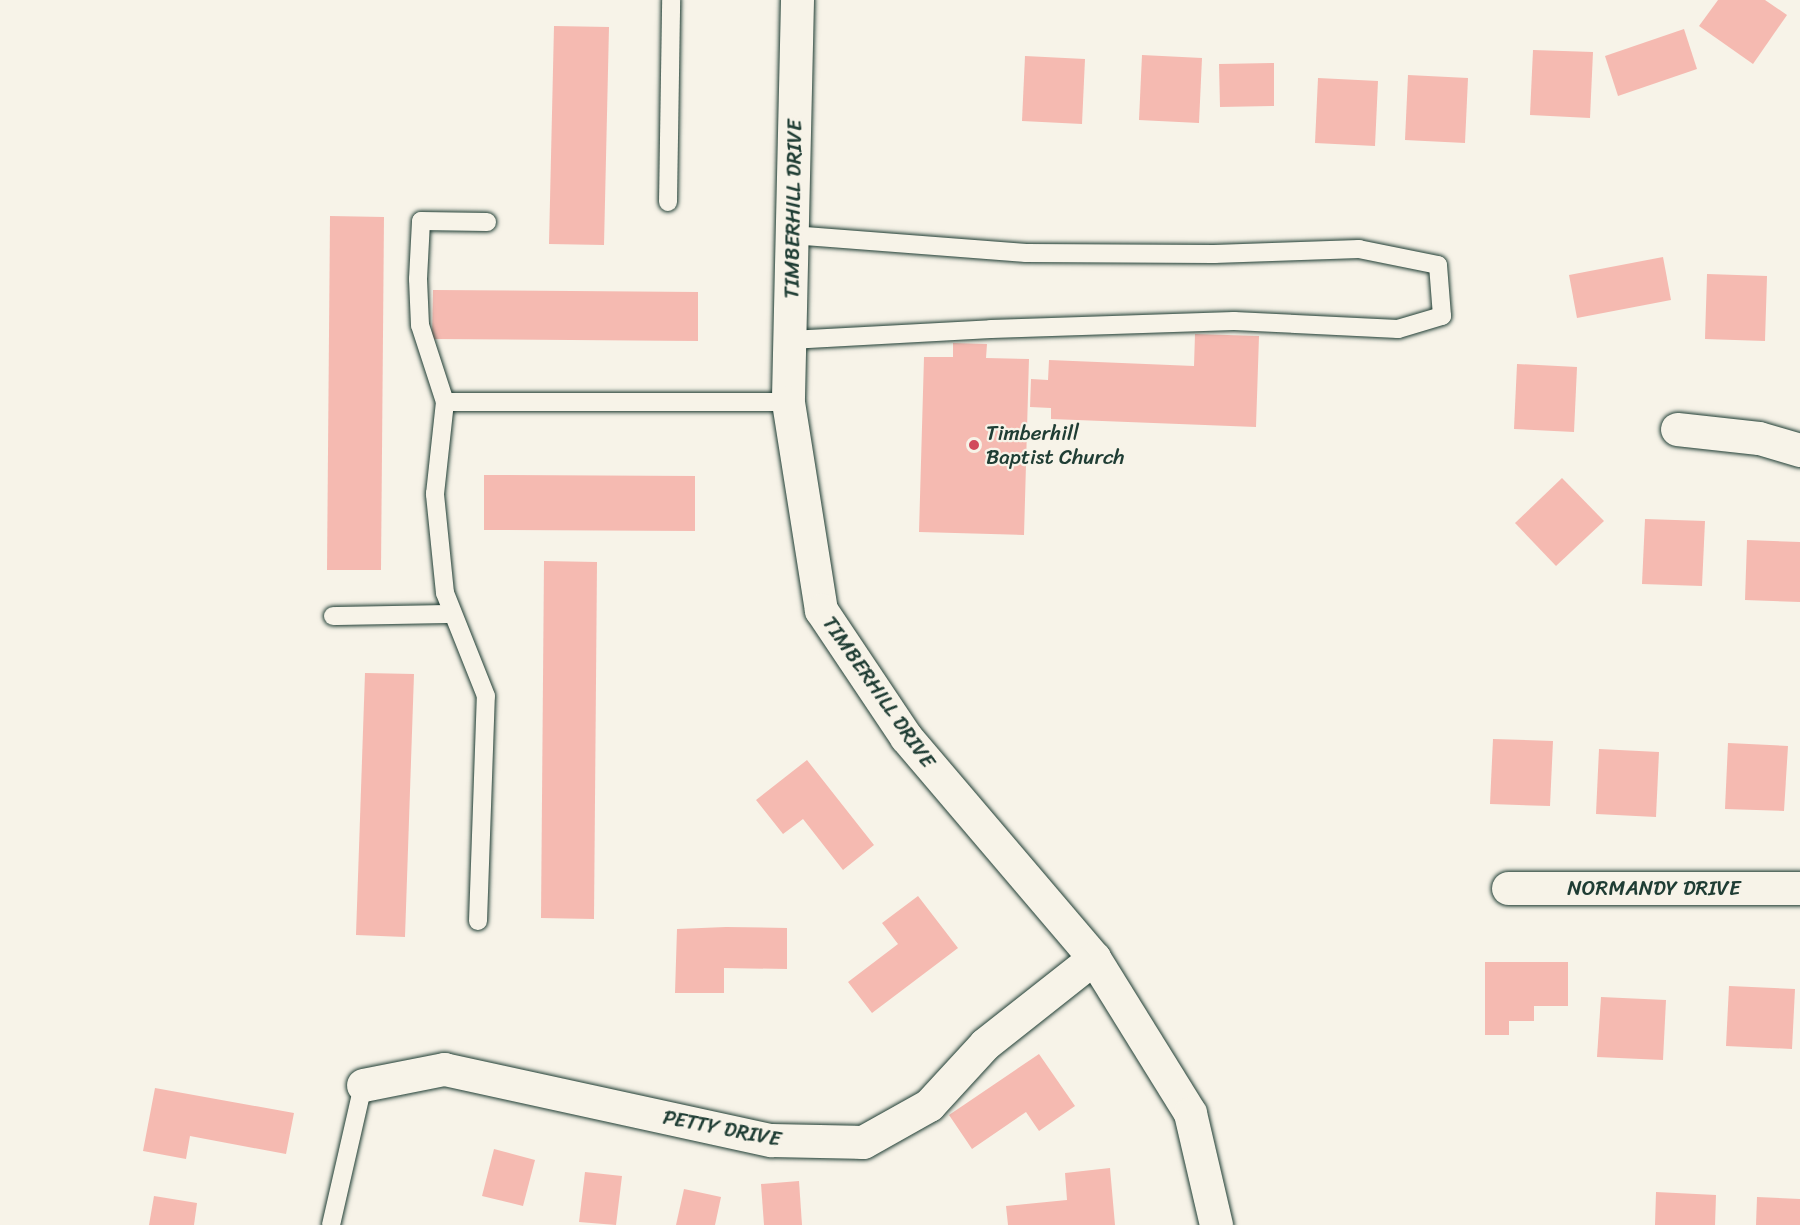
<!DOCTYPE html>
<html>
<head>
<meta charset="utf-8">
<style>
	body { margin:0 }
	#map { position:relative; width:1800px; height:1225px; overflow:hidden; background:#f7f3e8; font-family:Sriracha,sans-serif }
	div>[style] { position:absolute }
	[style*='--x'] { left:calc(var(--x)*1px); top:calc(var(--y)*1px); width:calc(var(--w)*1px); rotate:calc(var(--a)*1deg) }
	.building>* { inset:0; background:#f5bab1 }
	.roads { filter:drop-shadow(0 0 2px #1f3d34) drop-shadow(0 0 2px #1f3d34) }
	.service>* { height:18px; margin:-9px; padding:0 9px; transform-origin:9px; border-radius:9px; background:#f7f3e8 }
	.minor>* { height:33px; margin:-16.5px; padding:0 16.5px; transform-origin:16.5px; border-radius:16.5px; background:#f7f3e8 }
	.dots>* { width:16px; height:16px; translate:-50% -50%; box-sizing:border-box; border:3px solid #f7f3e8; border-radius:50% }
	span { translate:-50% -50%; white-space:nowrap; text-align:center; line-height:1.15; -webkit-text-stroke:4.5px #f7f3e8; paint-order:stroke }
	.street-label { font-size:21px; color:#1f3d34 }
	.poi-label { font-size:21px; color:#1f3d34 }
	.left { translate:0 -50%; text-align:left }
</style>
</head>
<body>
<div id="map">
	<div class="building">
		<div style="clip-path:polygon(1718px 0,1765px 0,1787px 15px,1753px 64px,1699px 26px)"></div>
		<div style="clip-path:polygon(554px 26px,609px 27px,604px 245px,549px 244px)"></div>
		<div style="clip-path:polygon(1684px 29px,1697px 69px,1618px 96px,1605px 56px)"></div>
		<div style="clip-path:polygon(1533px 50px,1593px 52px,1590px 118px,1530px 115px)"></div>
		<div style="clip-path:polygon(1142px 55px,1202px 58px,1199px 123px,1139px 120px)"></div>
		<div style="clip-path:polygon(1025px 56px,1085px 59px,1082px 124px,1022px 121px)"></div>
		<div style="clip-path:polygon(1274px 63px,1274px 106px,1220px 107px,1219px 64px)"></div>
		<div style="clip-path:polygon(1408px 75px,1468px 78px,1465px 143px,1405px 140px)"></div>
		<div style="clip-path:polygon(1318px 78px,1378px 81px,1375px 146px,1315px 143px)"></div>
		<div style="clip-path:polygon(330px 216px,384px 217px,381px 570px,327px 570px)"></div>
		<div style="clip-path:polygon(1663px 257px,1671px 300px,1577px 318px,1569px 275px)"></div>
		<div style="clip-path:polygon(1707px 274px,1767px 276px,1765px 341px,1705px 339px)"></div>
		<div style="clip-path:polygon(433px 290px,698px 292px,698px 341px,432px 339px)"></div>
		<div style="clip-path:polygon(1195px 334px,1259px 336px,1256px 427px,1051px 419px,1051px 408px,1030px 407px,1031px 379px,1048px 380px,1049px 360px,1194px 366px)"></div>
		<div style="clip-path:polygon(953px 343px,987px 344px,986px 358px,1029px 359px,1024px 535px,919px 532px,924px 357px,953px 357px)"></div>
		<div style="clip-path:polygon(1517px 364px,1577px 367px,1574px 432px,1514px 429px)"></div>
		<div style="clip-path:polygon(484px 475px,695px 476px,695px 531px,484px 530px)"></div>
		<div style="clip-path:polygon(1562px 478px,1604px 521px,1556px 566px,1515px 523px)"></div>
		<div style="clip-path:polygon(1645px 519px,1705px 521px,1702px 586px,1642px 584px)"></div>
		<div style="clip-path:polygon(1747px 540px,1800px 542px,1800px 602px,1745px 600px)"></div>
		<div style="clip-path:polygon(544px 561px,597px 562px,594px 919px,541px 918px)"></div>
		<div style="clip-path:polygon(365px 673px,414px 674px,405px 937px,356px 935px)"></div>
		<div style="clip-path:polygon(1493px 739px,1553px 741px,1550px 806px,1490px 804px)"></div>
		<div style="clip-path:polygon(1728px 743px,1788px 746px,1784px 811px,1725px 809px)"></div>
		<div style="clip-path:polygon(1599px 749px,1659px 752px,1656px 817px,1596px 814px)"></div>
		<div style="clip-path:polygon(807px 760px,874px 845px,843px 870px,803px 819px,783px 834px,756px 800px)"></div>
		<div style="clip-path:polygon(918px 896px,958px 948px,872px 1013px,848px 982px,898px 944px,882px 923px)"></div>
		<div style="clip-path:polygon(726px 927px,787px 928px,787px 969px,724px 968px,724px 993px,675px 993px,677px 929px)"></div>
		<div style="clip-path:polygon(1485px 962px,1568px 962px,1568px 1006px,1534px 1006px,1534px 1021px,1509px 1021px,1509px 1035px,1485px 1035px)"></div>
		<div style="clip-path:polygon(1729px 986px,1795px 989px,1792px 1049px,1726px 1046px)"></div>
		<div style="clip-path:polygon(1601px 997px,1666px 1000px,1663px 1060px,1597px 1057px)"></div>
		<div style="clip-path:polygon(1039px 1054px,1075px 1106px,1039px 1131px,1026px 1112px,972px 1149px,949px 1115px)"></div>
		<div style="clip-path:polygon(155px 1088px,294px 1113px,286px 1154px,190px 1136px,186px 1159px,143px 1151px)"></div>
		<div style="clip-path:polygon(494px 1149px,535px 1160px,523px 1206px,482px 1196px)"></div>
		<div style="clip-path:polygon(1110px 1168px,1115px 1225px,1008px 1225px,1006px 1206px,1067px 1200px,1065px 1173px)"></div>
		<div style="clip-path:polygon(585px 1172px,622px 1176px,616px 1225px,579px 1222px)"></div>
		<div style="clip-path:polygon(799px 1181px,802px 1225px,764px 1225px,761px 1184px)"></div>
		<div style="clip-path:polygon(684px 1189px,721px 1197px,715px 1225px,676px 1225px)"></div>
		<div style="clip-path:polygon(1656px 1192px,1716px 1195px,1715px 1225px,1655px 1225px)"></div>
		<div style="clip-path:polygon(154px 1196px,197px 1203px,194px 1225px,149px 1225px)"></div>
		<div style="clip-path:polygon(1757px 1197px,1800px 1199px,1800px 1225px,1756px 1225px)"></div>
	</div>
	<div class="roads">
		<div class="service">
			<div style="--x:668;--y:202;--w:202;--a:-89.1"></div>
			<div style="--x:790;--y:340;--w:201;--a:-3.1"></div>
			<div style="--x:991;--y:329;--w:243;--a:-1.9"></div>
			<div style="--x:1234;--y:321;--w:164;--a:2.8"></div>
			<div style="--x:1398;--y:329;--w:46;--a:-16.5"></div>
			<div style="--x:1442;--y:316;--w:51;--a:-94.5"></div>
			<div style="--x:1438;--y:265;--w:81;--a:-168.6"></div>
			<div style="--x:1359;--y:249;--w:145;--a:178"></div>
			<div style="--x:1214;--y:254;--w:188;--a:-179.7"></div>
			<div style="--x:1026;--y:253;--w:235;--a:-175.6"></div>
			<div style="--x:445;--y:402;--w:81;--a:-108"></div>
			<div style="--x:420;--y:325;--w:46;--a:-92.5"></div>
			<div style="--x:418;--y:279;--w:58;--a:-87"></div>
			<div style="--x:421;--y:221;--w:66;--a:0.9"></div>
			<div style="--x:333;--y:616;--w:119;--a:-1"></div>
			<div style="--x:478;--y:921;--w:225;--a:-88"></div>
			<div style="--x:486;--y:696;--w:111;--a:-111.7"></div>
			<div style="--x:445;--y:593;--w:100;--a:-95.8"></div>
			<div style="--x:435;--y:494;--w:93;--a:-83.8"></div>
			<div style="--x:445;--y:402;--w:343;--a:0"></div>
			<div style="--x:331;--y:1225;--w:144;--a:-77.1"></div>
		</div>
		<div class="minor">
			<div style="--x:797;--y:0;--w:402;--a:91.3"></div>
			<div style="--x:788;--y:402;--w:211;--a:81"></div>
			<div style="--x:821;--y:610;--w:153;--a:56.2"></div>
			<div style="--x:906;--y:737;--w:290;--a:49.6"></div>
			<div style="--x:1094;--y:958;--w:182;--a:58.2"></div>
			<div style="--x:1190;--y:1113;--w:115;--a:76.9"></div>
			<div style="--x:1677;--y:429;--w:82;--a:6.3"></div>
			<div style="--x:1759;--y:438;--w:43;--a:16.3"></div>
			<div style="--x:1508;--y:888;--w:292;--a:0"></div>
			<div style="--x:363;--y:1085;--w:83;--a:-11.2"></div>
			<div style="--x:444;--y:1069;--w:335;--a:12.3"></div>
			<div style="--x:771;--y:1140;--w:92;--a:1.2"></div>
			<div style="--x:863;--y:1142;--w:76;--a:-29.3"></div>
			<div style="--x:929;--y:1105;--w:83;--a:-47.4"></div>
			<div style="--x:985;--y:1044;--w:139;--a:-38.3"></div>
		</div>
	</div>
	<div class="dots">
		<div style="left:974px;top:445px;background:#d1495b"></div>
	</div>
	<div class="street-label">
		<span style="left:793px;top:209px;rotate:-89deg">TIMBERHILL DRIVE</span>
		<span style="left:879px;top:692px;rotate:55deg">TIMBERHILL DRIVE</span>
		<span style="left:1654px;top:888px">NORMANDY DRIVE</span>
		<span style="left:722px;top:1128px;rotate:11deg">PETTY DRIVE</span>
	</div>
	<div class="poi-label">
		<span class="left" style="left:986px;top:445px">Timberhill<br>Baptist Church</span>
	</div>
</div>
</body>
</html>
